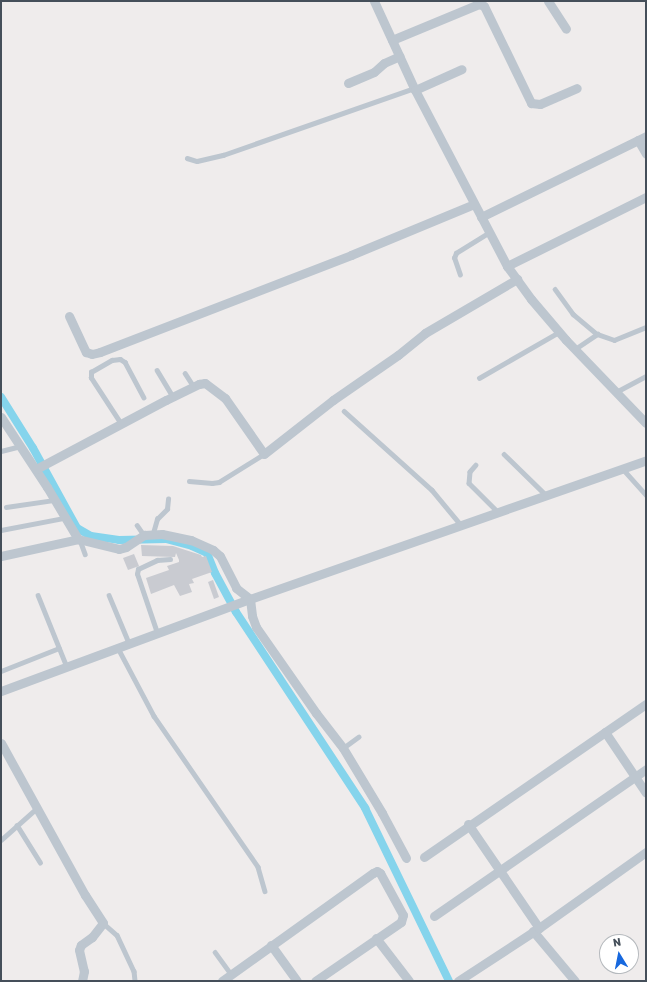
<!DOCTYPE html>
<html>
<head>
<meta charset="utf-8">
<style>
	body { margin:0 }
	#map { position:relative; width:647px; height:982px; overflow:hidden; background:#efecec; font-family:Rubik,sans-serif }
	div>[style] { position:absolute }
	[style*='--x'] { left:calc(var(--x)*1px); top:calc(var(--y)*1px); width:calc(var(--w)*1px); rotate:calc(var(--a)*1deg) }
	.canal>* { height:8px; margin:-4px; padding:0 4px; transform-origin:4px; border-radius:4px; background:#85d4ec }
	.building>* { inset:0; background:#c9cbd1 }
	.service>* { height:4.5px; margin:-2.25px; padding:0 2.25px; transform-origin:2.25px; border-radius:2.25px; background:#bdc6cf }
	.minor>* { height:9px; margin:-4.5px; padding:0 4.5px; transform-origin:4.5px; border-radius:4.5px; background:#bdc6cf }
	span { translate:-50% -50%; white-space:nowrap; text-align:center; line-height:1.15; -webkit-text-stroke:3px #fff; paint-order:stroke }
	.frame { position:absolute; inset:0; border:2px solid #454f5a; pointer-events:none }
	.north { position:absolute; left:599px; top:934px; width:40px; height:40px; box-sizing:border-box; background:#fff; border:1px solid #b5b9bd; border-radius:50%; rotate:350deg; font-size:11px; font-weight:700; line-height:16px; text-align:center; color:#454f5a }
	.north::after { content:''; display:block; margin:auto; width:14px; height:18px; background:#1768de; clip-path:polygon(50% 0,100% 100%,50% 72%,0 100%) }
</style>
</head>
<body>
<div id="map">
	<div class="canal">
		<div style="--x:1;--y:397;--w:60;--a:57.9"></div>
		<div style="--x:33;--y:448;--w:91;--a:61.2"></div>
		<div style="--x:77;--y:528;--w:16;--a:30"></div>
		<div style="--x:91;--y:536;--w:28;--a:8"></div>
		<div style="--x:119;--y:540;--w:47;--a:-1.2"></div>
		<div style="--x:166;--y:539;--w:27;--a:15"></div>
		<div style="--x:192;--y:546;--w:17;--a:25"></div>
		<div style="--x:207;--y:553;--w:22;--a:68"></div>
		<div style="--x:215;--y:573;--w:44;--a:61.7"></div>
		<div style="--x:236;--y:612;--w:235;--a:56.6"></div>
		<div style="--x:365;--y:808;--w:192;--a:64.1"></div>
	</div>
	<div class="building">
		<div style="clip-path:polygon(141px 545px,173px 546px,201px 555px,202px 557px,206px 556px,212px 572px,192px 579px,194px 583px,189px 584px,192px 592px,180px 596px,174px 585px,151px 594px,146px 578px,169px 570px,167px 566px,179px 562px,179px 560px,176px 553px,175px 557px,142px 556px)"></div>
		<div style="clip-path:polygon(134px 554px,139px 566px,128px 570px,123px 558px)"></div>
		<div style="clip-path:polygon(213px 580px,219px 597px,214px 599px,208px 582px)"></div>
	</div>
	<div class="service">
		<div style="--x:187;--y:158;--w:10;--a:17"></div>
		<div style="--x:197;--y:161;--w:27;--a:-13"></div>
		<div style="--x:223;--y:155;--w:202;--a:-19.3"></div>
		<div style="--x:460;--y:275;--w:18;--a:-109"></div>
		<div style="--x:454;--y:258;--w:5;--a:-68"></div>
		<div style="--x:456;--y:253;--w:39;--a:-32"></div>
		<div style="--x:555;--y:289;--w:31;--a:54"></div>
		<div style="--x:573;--y:314;--w:31;--a:40"></div>
		<div style="--x:597;--y:334;--w:18;--a:19"></div>
		<div style="--x:614;--y:340;--w:35;--a:-22"></div>
		<div style="--x:575;--y:349;--w:27;--a:-34"></div>
		<div style="--x:157;--y:370;--w:31;--a:59"></div>
		<div style="--x:185;--y:373;--w:17;--a:57"></div>
		<div style="--x:479;--y:378;--w:92;--a:-29.9"></div>
		<div style="--x:616;--y:392;--w:34;--a:-28"></div>
		<div style="--x:344;--y:411;--w:118;--a:41.9"></div>
		<div style="--x:432;--y:490;--w:45;--a:50.4"></div>
		<div style="--x:121;--y:424;--w:55;--a:-123.1"></div>
		<div style="--x:91;--y:378;--w:6;--a:-90"></div>
		<div style="--x:91;--y:372;--w:24;--a:-30"></div>
		<div style="--x:112;--y:360;--w:8;--a:-7"></div>
		<div style="--x:120;--y:359;--w:6;--a:31"></div>
		<div style="--x:125;--y:362;--w:40;--a:62"></div>
		<div style="--x:1;--y:451;--w:21;--a:-14"></div>
		<div style="--x:504;--y:454;--w:57;--a:44.3"></div>
		<div style="--x:476;--y:465;--w:9;--a:131"></div>
		<div style="--x:470;--y:472;--w:11;--a:95"></div>
		<div style="--x:469;--y:483;--w:41;--a:45"></div>
		<div style="--x:622;--y:468;--w:36;--a:48"></div>
		<div style="--x:189;--y:481;--w:23;--a:5"></div>
		<div style="--x:212;--y:483;--w:7;--a:-8"></div>
		<div style="--x:219;--y:482;--w:53;--a:-31.9"></div>
		<div style="--x:6;--y:507;--w:49;--a:-8.3"></div>
		<div style="--x:137;--y:525;--w:12;--a:55"></div>
		<div style="--x:1;--y:530;--w:64;--a:-10.8"></div>
		<div style="--x:153;--y:533;--w:15;--a:-74"></div>
		<div style="--x:157;--y:519;--w:14;--a:-45"></div>
		<div style="--x:167;--y:509;--w:10;--a:-84"></div>
		<div style="--x:80;--y:540;--w:15;--a:70"></div>
		<div style="--x:38;--y:595;--w:78;--a:68.1"></div>
		<div style="--x:109;--y:595;--w:52;--a:67.4"></div>
		<div style="--x:157;--y:633;--w:62;--a:-108.7"></div>
		<div style="--x:137;--y:574;--w:5;--a:-79"></div>
		<div style="--x:138;--y:569;--w:21;--a:-25"></div>
		<div style="--x:157;--y:560;--w:13;--a:-4"></div>
		<div style="--x:118;--y:648;--w:77;--a:62.1"></div>
		<div style="--x:154;--y:716;--w:183;--a:55.4"></div>
		<div style="--x:258;--y:867;--w:25;--a:74"></div>
		<div style="--x:1;--y:671;--w:62;--a:-21.6"></div>
		<div style="--x:343;--y:748;--w:19;--a:-36"></div>
		<div style="--x:17;--y:825;--w:44;--a:58.1"></div>
		<div style="--x:1;--y:840;--w:48;--a:-41.6"></div>
		<div style="--x:103;--y:923;--w:18;--a:41"></div>
		<div style="--x:117;--y:935;--w:40;--a:65"></div>
		<div style="--x:134;--y:971;--w:10;--a:84"></div>
		<div style="--x:215;--y:952;--w:27;--a:54"></div>
	</div>
	<div class="minor">
		<div style="--x:374;--y:1;--w:98;--a:65.3"></div>
		<div style="--x:415;--y:90;--w:199;--a:62.4"></div>
		<div style="--x:507;--y:266;--w:41;--a:54"></div>
		<div style="--x:531;--y:299;--w:54;--a:49.5"></div>
		<div style="--x:566;--y:340;--w:115;--a:46.1"></div>
		<div style="--x:548;--y:1;--w:33;--a:57"></div>
		<div style="--x:392;--y:40;--w:94;--a:-22.5"></div>
		<div style="--x:479;--y:4;--w:5;--a:22"></div>
		<div style="--x:484;--y:6;--w:108;--a:64.1"></div>
		<div style="--x:531;--y:103;--w:9;--a:6"></div>
		<div style="--x:540;--y:104;--w:40;--a:-23.4"></div>
		<div style="--x:348;--y:83;--w:28;--a:-23"></div>
		<div style="--x:374;--y:72;--w:13;--a:-42"></div>
		<div style="--x:384;--y:63;--w:17;--a:-24"></div>
		<div style="--x:415;--y:90;--w:51;--a:-24.1"></div>
		<div style="--x:638;--y:140;--w:16;--a:60"></div>
		<div style="--x:481;--y:217;--w:184;--a:-26.1"></div>
		<div style="--x:507;--y:266;--w:155;--a:-26.4"></div>
		<div style="--x:69;--y:316;--w:40;--a:65"></div>
		<div style="--x:86;--y:352;--w:6;--a:18"></div>
		<div style="--x:92;--y:354;--w:8;--a:-14"></div>
		<div style="--x:100;--y:352;--w:269;--a:-21.1"></div>
		<div style="--x:351;--y:255;--w:133;--a:-22.5"></div>
		<div style="--x:1;--y:417;--w:84;--a:56.7"></div>
		<div style="--x:47;--y:487;--w:61;--a:59.2"></div>
		<div style="--x:78;--y:539;--w:42;--a:13.7"></div>
		<div style="--x:119;--y:549;--w:7;--a:-16"></div>
		<div style="--x:126;--y:547;--w:22;--a:-34"></div>
		<div style="--x:144;--y:535;--w:18;--a:-3"></div>
		<div style="--x:162;--y:534;--w:30;--a:12"></div>
		<div style="--x:191;--y:540;--w:24;--a:24"></div>
		<div style="--x:213;--y:550;--w:9;--a:41"></div>
		<div style="--x:220;--y:556;--w:36;--a:63"></div>
		<div style="--x:236;--y:588;--w:18;--a:38"></div>
		<div style="--x:250;--y:599;--w:17;--a:83"></div>
		<div style="--x:252;--y:616;--w:12;--a:70"></div>
		<div style="--x:256;--y:627;--w:105;--a:55.1"></div>
		<div style="--x:316;--y:713;--w:44;--a:52.4"></div>
		<div style="--x:343;--y:748;--w:76;--a:59"></div>
		<div style="--x:382;--y:813;--w:51;--a:61.9"></div>
		<div style="--x:36;--y:469;--w:147;--a:-28"></div>
		<div style="--x:166;--y:400;--w:37;--a:-26"></div>
		<div style="--x:199;--y:384;--w:6;--a:-9"></div>
		<div style="--x:205;--y:383;--w:25;--a:37"></div>
		<div style="--x:225;--y:398;--w:68;--a:55.1"></div>
		<div style="--x:264;--y:454;--w:88;--a:-38"></div>
		<div style="--x:333;--y:400;--w:79;--a:-34.7"></div>
		<div style="--x:398;--y:355;--w:35;--a:-39"></div>
		<div style="--x:425;--y:333;--w:107;--a:-30.4"></div>
		<div style="--x:1;--y:556;--w:79;--a:-12.4"></div>
		<div style="--x:1;--y:691;--w:265;--a:-20.3"></div>
		<div style="--x:250;--y:599;--w:420;--a:-19.3"></div>
		<div style="--x:605;--y:732;--w:73;--a:56.1"></div>
		<div style="--x:1;--y:743;--w:174;--a:61.1"></div>
		<div style="--x:85;--y:895;--w:33;--a:57"></div>
		<div style="--x:103;--y:923;--w:18;--a:128"></div>
		<div style="--x:92;--y:937;--w:14;--a:144"></div>
		<div style="--x:81;--y:945;--w:5;--a:112"></div>
		<div style="--x:79;--y:950;--w:22;--a:77"></div>
		<div style="--x:84;--y:971;--w:10;--a:101"></div>
		<div style="--x:468;--y:824;--w:126;--a:55.7"></div>
		<div style="--x:424;--y:857;--w:270;--a:-34.6"></div>
		<div style="--x:434;--y:916;--w:258;--a:-34.7"></div>
		<div style="--x:533;--y:931;--w:65;--a:50"></div>
		<div style="--x:376;--y:938;--w:54;--a:52.5"></div>
		<div style="--x:271;--y:945;--w:44;--a:54.2"></div>
		<div style="--x:222;--y:981;--w:186;--a:-35.6"></div>
		<div style="--x:373;--y:873;--w:4;--a:-27"></div>
		<div style="--x:377;--y:871;--w:4;--a:34"></div>
		<div style="--x:380;--y:873;--w:48;--a:61.3"></div>
		<div style="--x:403;--y:915;--w:7;--a:106"></div>
		<div style="--x:401;--y:922;--w:104;--a:145.5"></div>
		<div style="--x:458;--y:981;--w:97;--a:-33.2"></div>
		<div style="--x:539;--y:928;--w:131;--a:-35.4"></div>
	</div>
	<div class="frame"></div>
	<div class="north">N</div>
</div>
</body>
</html>
